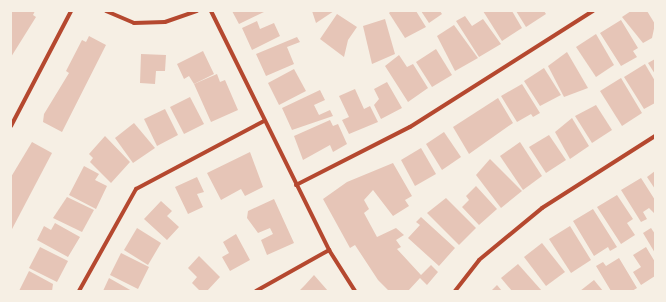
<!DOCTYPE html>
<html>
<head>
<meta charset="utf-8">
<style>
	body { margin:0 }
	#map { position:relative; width:666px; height:302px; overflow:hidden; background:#f6efe4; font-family:Quicksand,sans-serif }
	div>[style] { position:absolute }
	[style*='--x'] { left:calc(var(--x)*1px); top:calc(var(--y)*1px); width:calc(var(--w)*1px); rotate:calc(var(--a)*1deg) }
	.building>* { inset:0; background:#e6c5b7 }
	.minor>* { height:4px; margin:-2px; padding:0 2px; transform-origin:2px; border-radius:2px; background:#b5482f }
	span { translate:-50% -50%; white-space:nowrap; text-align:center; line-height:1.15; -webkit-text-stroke:4px #f6efe4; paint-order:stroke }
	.frame { position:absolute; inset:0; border:12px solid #f6efe4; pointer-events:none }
</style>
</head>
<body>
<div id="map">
	<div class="building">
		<div style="clip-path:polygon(11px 11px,35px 11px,33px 15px,36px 17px,11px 57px)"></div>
		<div style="clip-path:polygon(232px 11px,266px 11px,239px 24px)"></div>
		<div style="clip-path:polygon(312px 11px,334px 11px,316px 23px)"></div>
		<div style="clip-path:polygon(391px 11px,416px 11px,426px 27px,405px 38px,389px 13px)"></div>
		<div style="clip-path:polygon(421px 11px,440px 11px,442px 14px,429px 23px)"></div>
		<div style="clip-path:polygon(483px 11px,512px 11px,522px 28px,502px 41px)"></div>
		<div style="clip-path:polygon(516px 11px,544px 11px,546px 14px,526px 27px)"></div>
		<div style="clip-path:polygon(631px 11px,647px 11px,655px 24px,652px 38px,643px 43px,622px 17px)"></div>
		<div style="clip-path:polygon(337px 14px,357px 27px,348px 40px,344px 57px,320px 39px)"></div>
		<div style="clip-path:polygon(465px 16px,472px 26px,483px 19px,501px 44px,479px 57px,456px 21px)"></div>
		<div style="clip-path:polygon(385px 19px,395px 54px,372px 64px,363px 26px)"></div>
		<div style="clip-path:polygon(621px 20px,638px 48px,633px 51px,637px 57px,621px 66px,600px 33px)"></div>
		<div style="clip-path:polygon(257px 21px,260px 29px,274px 23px,280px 36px,252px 50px,242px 28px)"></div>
		<div style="clip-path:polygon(454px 25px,478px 58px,455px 71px,437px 36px)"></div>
		<div style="clip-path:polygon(596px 34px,614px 65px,596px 77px,576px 47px)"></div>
		<div style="clip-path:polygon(89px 36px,106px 45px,62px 132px,43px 122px,44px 114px,69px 73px,66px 71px,82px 40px,86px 42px)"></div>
		<div style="clip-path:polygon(297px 37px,300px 42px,287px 47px,294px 64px,266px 76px,256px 54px)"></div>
		<div style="clip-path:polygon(436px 49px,452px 75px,432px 87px,416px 62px)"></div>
		<div style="clip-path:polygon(203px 51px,214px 74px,194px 84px,189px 76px,184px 79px,177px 64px)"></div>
		<div style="clip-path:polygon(567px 52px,588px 88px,564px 97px,548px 66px)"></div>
		<div style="clip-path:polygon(141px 54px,166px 55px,165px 71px,156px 71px,155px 84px,140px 83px)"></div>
		<div style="clip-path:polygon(399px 55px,407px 67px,413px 64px,428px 88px,408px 102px,385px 66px)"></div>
		<div style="clip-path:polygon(655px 59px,655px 74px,648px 63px)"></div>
		<div style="clip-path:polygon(645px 64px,655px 81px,655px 103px,644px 109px,624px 77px)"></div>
		<div style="clip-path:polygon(544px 68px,561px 95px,540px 106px,524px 81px)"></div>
		<div style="clip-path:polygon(294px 69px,306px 91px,279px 105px,268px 83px)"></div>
		<div style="clip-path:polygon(217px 74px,220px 82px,225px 80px,238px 110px,211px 122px,194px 84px)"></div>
		<div style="clip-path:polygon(621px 78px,642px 113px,622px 126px,600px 91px)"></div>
		<div style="clip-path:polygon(387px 82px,402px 108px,381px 119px,374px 105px,379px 99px,374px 89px)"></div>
		<div style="clip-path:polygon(522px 84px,540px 113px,533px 117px,531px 114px,517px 122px,501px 96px)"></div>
		<div style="clip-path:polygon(355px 89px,364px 109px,370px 106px,378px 122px,349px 134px,342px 120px,349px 117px,339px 96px)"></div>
		<div style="clip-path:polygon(320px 90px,325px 100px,314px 105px,319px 115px,330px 110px,333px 116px,292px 130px,282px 108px)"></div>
		<div style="clip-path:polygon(190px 97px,204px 124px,184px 134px,170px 107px)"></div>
		<div style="clip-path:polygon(498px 98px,513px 123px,469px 154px,453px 127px)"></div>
		<div style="clip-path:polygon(596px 105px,612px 130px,592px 143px,575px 116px)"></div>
		<div style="clip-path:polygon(165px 109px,178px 135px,157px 146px,144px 119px)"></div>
		<div style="clip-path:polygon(572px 118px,589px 146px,570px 159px,555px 132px)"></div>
		<div style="clip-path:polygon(330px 120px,333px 126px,338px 124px,347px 144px,333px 152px,330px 145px,303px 160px,294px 136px)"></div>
		<div style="clip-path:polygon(134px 123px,155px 148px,133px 163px,115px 138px)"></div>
		<div style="clip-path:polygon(444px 132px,461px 157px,442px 170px,426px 144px)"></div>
		<div style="clip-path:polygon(549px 135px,566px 160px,546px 173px,529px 147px)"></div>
		<div style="clip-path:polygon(105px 136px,130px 162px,111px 183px,90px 162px,93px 158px,89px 154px)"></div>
		<div style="clip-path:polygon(32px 142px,52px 153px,11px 231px,11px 177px)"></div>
		<div style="clip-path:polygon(520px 142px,542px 176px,523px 190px,500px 156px)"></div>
		<div style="clip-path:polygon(421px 148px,436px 174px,415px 186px,401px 160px)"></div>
		<div style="clip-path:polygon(250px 152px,263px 187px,245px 196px,241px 189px,221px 200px,207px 173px)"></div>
		<div style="clip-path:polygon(490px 159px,522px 191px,501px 208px,476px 175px)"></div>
		<div style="clip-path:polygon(393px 163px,412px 196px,405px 200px,409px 206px,393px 216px,373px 190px,364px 200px,369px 209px,364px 213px,377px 237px,396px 228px,404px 235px,396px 240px,401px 247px,397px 249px,421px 275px,431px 265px,438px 272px,427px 285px,420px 278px,408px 291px,389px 291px,378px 280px,355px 245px,350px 248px,323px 199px,347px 182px)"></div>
		<div style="clip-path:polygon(84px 166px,99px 174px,95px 180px,107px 186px,96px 209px,69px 195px)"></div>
		<div style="clip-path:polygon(655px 171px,655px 189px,647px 177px)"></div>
		<div style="clip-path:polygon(197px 177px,204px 192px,197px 194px,203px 207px,188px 214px,175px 187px)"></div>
		<div style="clip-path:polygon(641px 178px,655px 200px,655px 214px,649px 208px,643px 212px,647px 219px,641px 222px,621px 190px)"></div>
		<div style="clip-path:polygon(476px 186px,497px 209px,479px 225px,462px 207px,469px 200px,466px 196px)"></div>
		<div style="clip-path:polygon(617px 195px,633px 219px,627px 223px,635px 235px,621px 244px,597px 207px)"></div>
		<div style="clip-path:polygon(67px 197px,94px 210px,82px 232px,53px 218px)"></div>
		<div style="clip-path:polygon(446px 198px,476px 228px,459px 245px,427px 213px)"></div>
		<div style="clip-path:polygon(274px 199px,294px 243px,267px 255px,261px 240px,273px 234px,270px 228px,258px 233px,247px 218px,248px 211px)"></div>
		<div style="clip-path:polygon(161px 201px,172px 211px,167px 216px,179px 227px,167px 240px,144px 219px)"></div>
		<div style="clip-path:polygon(593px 209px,617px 247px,610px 251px,608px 247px,594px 256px,573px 221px)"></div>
		<div style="clip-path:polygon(421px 217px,455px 248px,439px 266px,408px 238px,420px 225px,416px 222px)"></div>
		<div style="clip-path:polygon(55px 223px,80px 237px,68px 257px,37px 240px,44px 226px,51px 230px)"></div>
		<div style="clip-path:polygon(570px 226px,591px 260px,571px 273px,549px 239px)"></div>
		<div style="clip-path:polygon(137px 228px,161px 243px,148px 265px,124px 250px)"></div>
		<div style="clip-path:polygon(651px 228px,655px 234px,655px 253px,643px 233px)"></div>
		<div style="clip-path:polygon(236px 234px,250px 260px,230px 271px,222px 257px,229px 253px,223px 242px)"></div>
		<div style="clip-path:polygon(542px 243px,565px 272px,546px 286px,524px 257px)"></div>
		<div style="clip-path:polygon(40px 247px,68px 261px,57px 282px,29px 268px)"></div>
		<div style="clip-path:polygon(646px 247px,655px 262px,655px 276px,641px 285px,633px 272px,641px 267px,633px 255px)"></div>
		<div style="clip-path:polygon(121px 253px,149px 267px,138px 289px,110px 275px)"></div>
		<div style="clip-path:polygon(199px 256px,220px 277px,207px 291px,200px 291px,192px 283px,197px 277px,188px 268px)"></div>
		<div style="clip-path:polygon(619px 258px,637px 288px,632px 291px,611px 291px,596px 266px,603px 262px,606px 266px)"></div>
		<div style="clip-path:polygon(518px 264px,542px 291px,512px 291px,501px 278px)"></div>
		<div style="clip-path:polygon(29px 271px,53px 284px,52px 291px,19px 291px)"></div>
		<div style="clip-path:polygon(314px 275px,328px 291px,299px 291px,305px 285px)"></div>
		<div style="clip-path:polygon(109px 278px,132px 291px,103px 291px)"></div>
		<div style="clip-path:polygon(594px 280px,603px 291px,580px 291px)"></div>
		<div style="clip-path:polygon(497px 285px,502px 291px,491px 291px)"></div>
	</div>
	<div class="minor">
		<div style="--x:106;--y:11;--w:30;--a:23"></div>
		<div style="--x:134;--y:23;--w:31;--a:-2"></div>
		<div style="--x:165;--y:22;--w:34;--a:-19"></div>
		<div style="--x:211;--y:11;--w:267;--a:63.7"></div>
		<div style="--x:329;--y:250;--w:49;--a:57.6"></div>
		<div style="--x:11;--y:126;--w:130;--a:-62.4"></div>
		<div style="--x:296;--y:185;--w:128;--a:-27"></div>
		<div style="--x:410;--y:127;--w:217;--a:-32.4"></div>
		<div style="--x:79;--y:291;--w:117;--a:-60.8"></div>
		<div style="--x:136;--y:189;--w:145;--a:-28"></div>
		<div style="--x:256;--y:291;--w:84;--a:-29.3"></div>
		<div style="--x:455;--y:291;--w:39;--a:-52"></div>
		<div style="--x:479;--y:260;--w:82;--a:-39.5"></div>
		<div style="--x:542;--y:208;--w:134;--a:-32.5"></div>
	</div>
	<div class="frame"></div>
</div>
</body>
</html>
